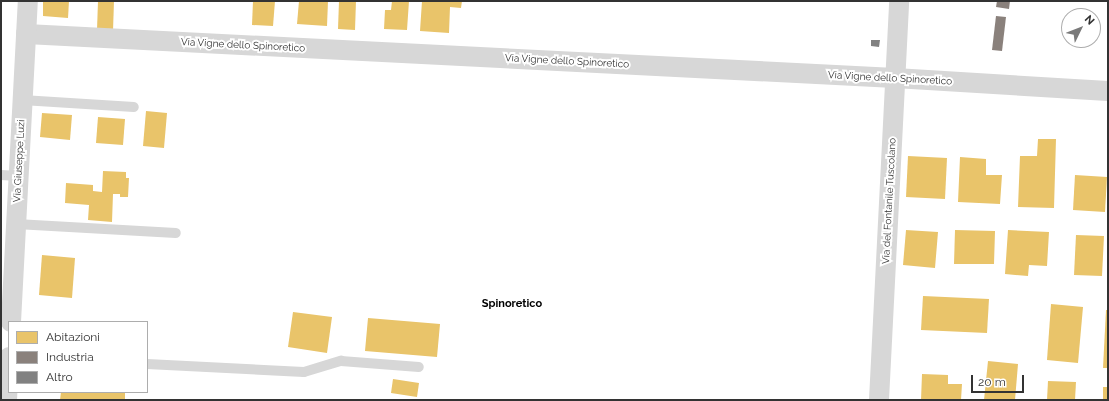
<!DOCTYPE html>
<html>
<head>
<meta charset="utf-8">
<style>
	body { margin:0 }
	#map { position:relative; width:1109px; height:401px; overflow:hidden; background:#fff; font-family:Raleway,sans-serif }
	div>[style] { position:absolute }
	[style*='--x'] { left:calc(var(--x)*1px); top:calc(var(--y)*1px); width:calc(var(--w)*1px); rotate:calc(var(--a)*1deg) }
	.homes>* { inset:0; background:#e9c46a }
	.industry>* { inset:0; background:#8a817c }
	.building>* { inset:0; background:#818181 }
	.lane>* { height:10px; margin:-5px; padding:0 5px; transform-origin:5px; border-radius:5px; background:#d7d7d7 }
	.street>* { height:20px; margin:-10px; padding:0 10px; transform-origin:10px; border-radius:10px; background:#d7d7d7 }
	span { translate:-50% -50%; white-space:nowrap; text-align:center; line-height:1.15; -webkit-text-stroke:4px #fff; paint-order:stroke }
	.street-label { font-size:10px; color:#333 }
	.neighbourhood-label { font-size:11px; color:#000; font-weight:700 }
	.frame { position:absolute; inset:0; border:2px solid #333; pointer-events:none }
	.legend { position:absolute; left:8px; top:321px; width:140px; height:72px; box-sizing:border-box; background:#fff; border:1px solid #adadad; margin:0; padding:5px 7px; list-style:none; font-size:12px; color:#333 }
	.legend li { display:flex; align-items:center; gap:8px; height:20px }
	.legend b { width:20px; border:1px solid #adadad }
	.north { position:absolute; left:1061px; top:8px; width:40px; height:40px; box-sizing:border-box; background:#fff; border:1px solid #adadad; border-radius:50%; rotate:47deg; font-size:11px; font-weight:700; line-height:16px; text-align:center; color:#333 }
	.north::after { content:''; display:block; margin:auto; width:14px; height:18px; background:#7a7a7a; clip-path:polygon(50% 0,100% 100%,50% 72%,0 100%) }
	.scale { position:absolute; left:971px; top:375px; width:53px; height:18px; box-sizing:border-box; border:2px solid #333; border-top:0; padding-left:5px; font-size:12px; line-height:14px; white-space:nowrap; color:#333; -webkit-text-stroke:3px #fff; paint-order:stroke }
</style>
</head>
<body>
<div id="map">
	<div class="homes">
		<div style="clip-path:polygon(43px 1px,69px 1px,68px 18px,43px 16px)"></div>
		<div style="clip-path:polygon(98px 1px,114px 1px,113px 31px,97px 30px)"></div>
		<div style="clip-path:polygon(253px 1px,275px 1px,273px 26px,252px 25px)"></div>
		<div style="clip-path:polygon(299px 1px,328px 1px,327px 26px,297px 24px)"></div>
		<div style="clip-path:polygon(339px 1px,356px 1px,355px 30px,338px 29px)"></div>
		<div style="clip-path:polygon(392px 1px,409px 1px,407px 30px,384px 29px,385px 10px,391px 10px)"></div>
		<div style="clip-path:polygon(422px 1px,462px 1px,461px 8px,450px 7px,449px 33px,420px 31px)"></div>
		<div style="clip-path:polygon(146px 111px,167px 113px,164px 148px,143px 146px)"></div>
		<div style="clip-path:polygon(42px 113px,72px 115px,70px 140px,40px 137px)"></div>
		<div style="clip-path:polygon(98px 117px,125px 119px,123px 145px,96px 143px)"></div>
		<div style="clip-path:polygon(1038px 139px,1056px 139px,1054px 208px,1018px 207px,1020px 156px,1037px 156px)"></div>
		<div style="clip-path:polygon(908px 156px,947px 158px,945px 199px,906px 197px)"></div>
		<div style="clip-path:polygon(960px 157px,986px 159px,986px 175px,1002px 175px,1000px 204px,958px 202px)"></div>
		<div style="clip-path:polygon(103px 171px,126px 172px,126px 178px,129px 178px,128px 197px,120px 197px,120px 194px,113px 194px,112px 222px,88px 220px,89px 205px,65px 203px,66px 183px,93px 185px,93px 191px,102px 192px)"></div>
		<div style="clip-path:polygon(1075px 175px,1107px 177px,1105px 212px,1073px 210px)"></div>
		<div style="clip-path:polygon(906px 230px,938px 232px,935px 268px,903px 265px)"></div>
		<div style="clip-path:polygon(955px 230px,995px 231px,994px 264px,954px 264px)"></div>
		<div style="clip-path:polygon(1008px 230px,1049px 232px,1047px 266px,1029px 265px,1028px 276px,1005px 274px)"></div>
		<div style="clip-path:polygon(1076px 235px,1104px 236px,1102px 276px,1074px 275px)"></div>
		<div style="clip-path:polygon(42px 255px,75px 258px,72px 298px,39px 295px)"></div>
		<div style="clip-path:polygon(923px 296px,989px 299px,987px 333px,921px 330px)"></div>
		<div style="clip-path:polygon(1051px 304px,1083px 307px,1078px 363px,1047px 360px)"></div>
		<div style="clip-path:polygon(1106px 310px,1108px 310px,1108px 368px,1103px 368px)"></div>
		<div style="clip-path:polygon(293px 312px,332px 317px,327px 353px,288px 347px)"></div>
		<div style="clip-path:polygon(368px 318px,440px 324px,437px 357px,365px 351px)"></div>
		<div style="clip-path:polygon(988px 361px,1018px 364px,1015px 400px,984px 400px)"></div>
		<div style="clip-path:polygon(922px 374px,948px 375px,948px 384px,962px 384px,961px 400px,921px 400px)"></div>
		<div style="clip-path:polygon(393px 379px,419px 383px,417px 397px,391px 393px)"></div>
		<div style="clip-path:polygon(1048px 381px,1076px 382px,1075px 400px,1047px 400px)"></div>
		<div style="clip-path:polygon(1103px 387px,1108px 387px,1108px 400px,1103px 400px)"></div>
		<div style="clip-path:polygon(61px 392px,125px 392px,125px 400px,60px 400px)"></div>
	</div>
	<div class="industry">
		<div style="clip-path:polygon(997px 1px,1010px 1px,1009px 9px,996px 7px)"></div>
		<div style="clip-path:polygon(996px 16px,1006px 17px,1002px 51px,992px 50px)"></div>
	</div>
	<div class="building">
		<div style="clip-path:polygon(871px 40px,880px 40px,879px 47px,871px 46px)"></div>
	</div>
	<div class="lane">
		<div style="--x:22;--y:100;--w:112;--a:3.6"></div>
		<div style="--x:1;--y:175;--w:17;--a:3"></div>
		<div style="--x:16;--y:224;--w:160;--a:3.2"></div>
		<div style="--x:147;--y:364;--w:157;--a:2.9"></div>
		<div style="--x:304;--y:372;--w:39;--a:-17"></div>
		<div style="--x:341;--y:361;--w:78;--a:4.4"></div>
	</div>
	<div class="street">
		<div style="--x:26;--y:34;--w:870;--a:2.9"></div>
		<div style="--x:895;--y:78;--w:213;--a:3.5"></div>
		<div style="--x:11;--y:322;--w:321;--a:-87"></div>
		<div style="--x:7;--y:400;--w:43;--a:-87.3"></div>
		<div style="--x:879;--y:400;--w:400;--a:-87.1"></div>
	</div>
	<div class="street-label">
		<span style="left:243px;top:45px;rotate:3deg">Via Vigne dello Spinoretico</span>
		<span style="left:567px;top:61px;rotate:3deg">Via Vigne dello Spinoretico</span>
		<span style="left:890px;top:78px;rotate:3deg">Via Vigne dello Spinoretico</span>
		<span style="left:19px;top:161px;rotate:-87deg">Via Giuseppe Luzi</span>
		<span style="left:889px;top:201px;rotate:-87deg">Via del Fontanile Tuscolano</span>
	</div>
	<div class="neighbourhood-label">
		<span style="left:512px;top:304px">Spinoretico</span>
	</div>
	<div class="frame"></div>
	<ul class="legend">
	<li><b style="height:11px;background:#e9c46a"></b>Abitazioni</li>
	<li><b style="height:11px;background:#8a817c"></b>Industria</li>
	<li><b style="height:11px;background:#818181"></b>Altro</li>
	</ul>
	<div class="north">N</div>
	<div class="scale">20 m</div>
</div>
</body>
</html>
